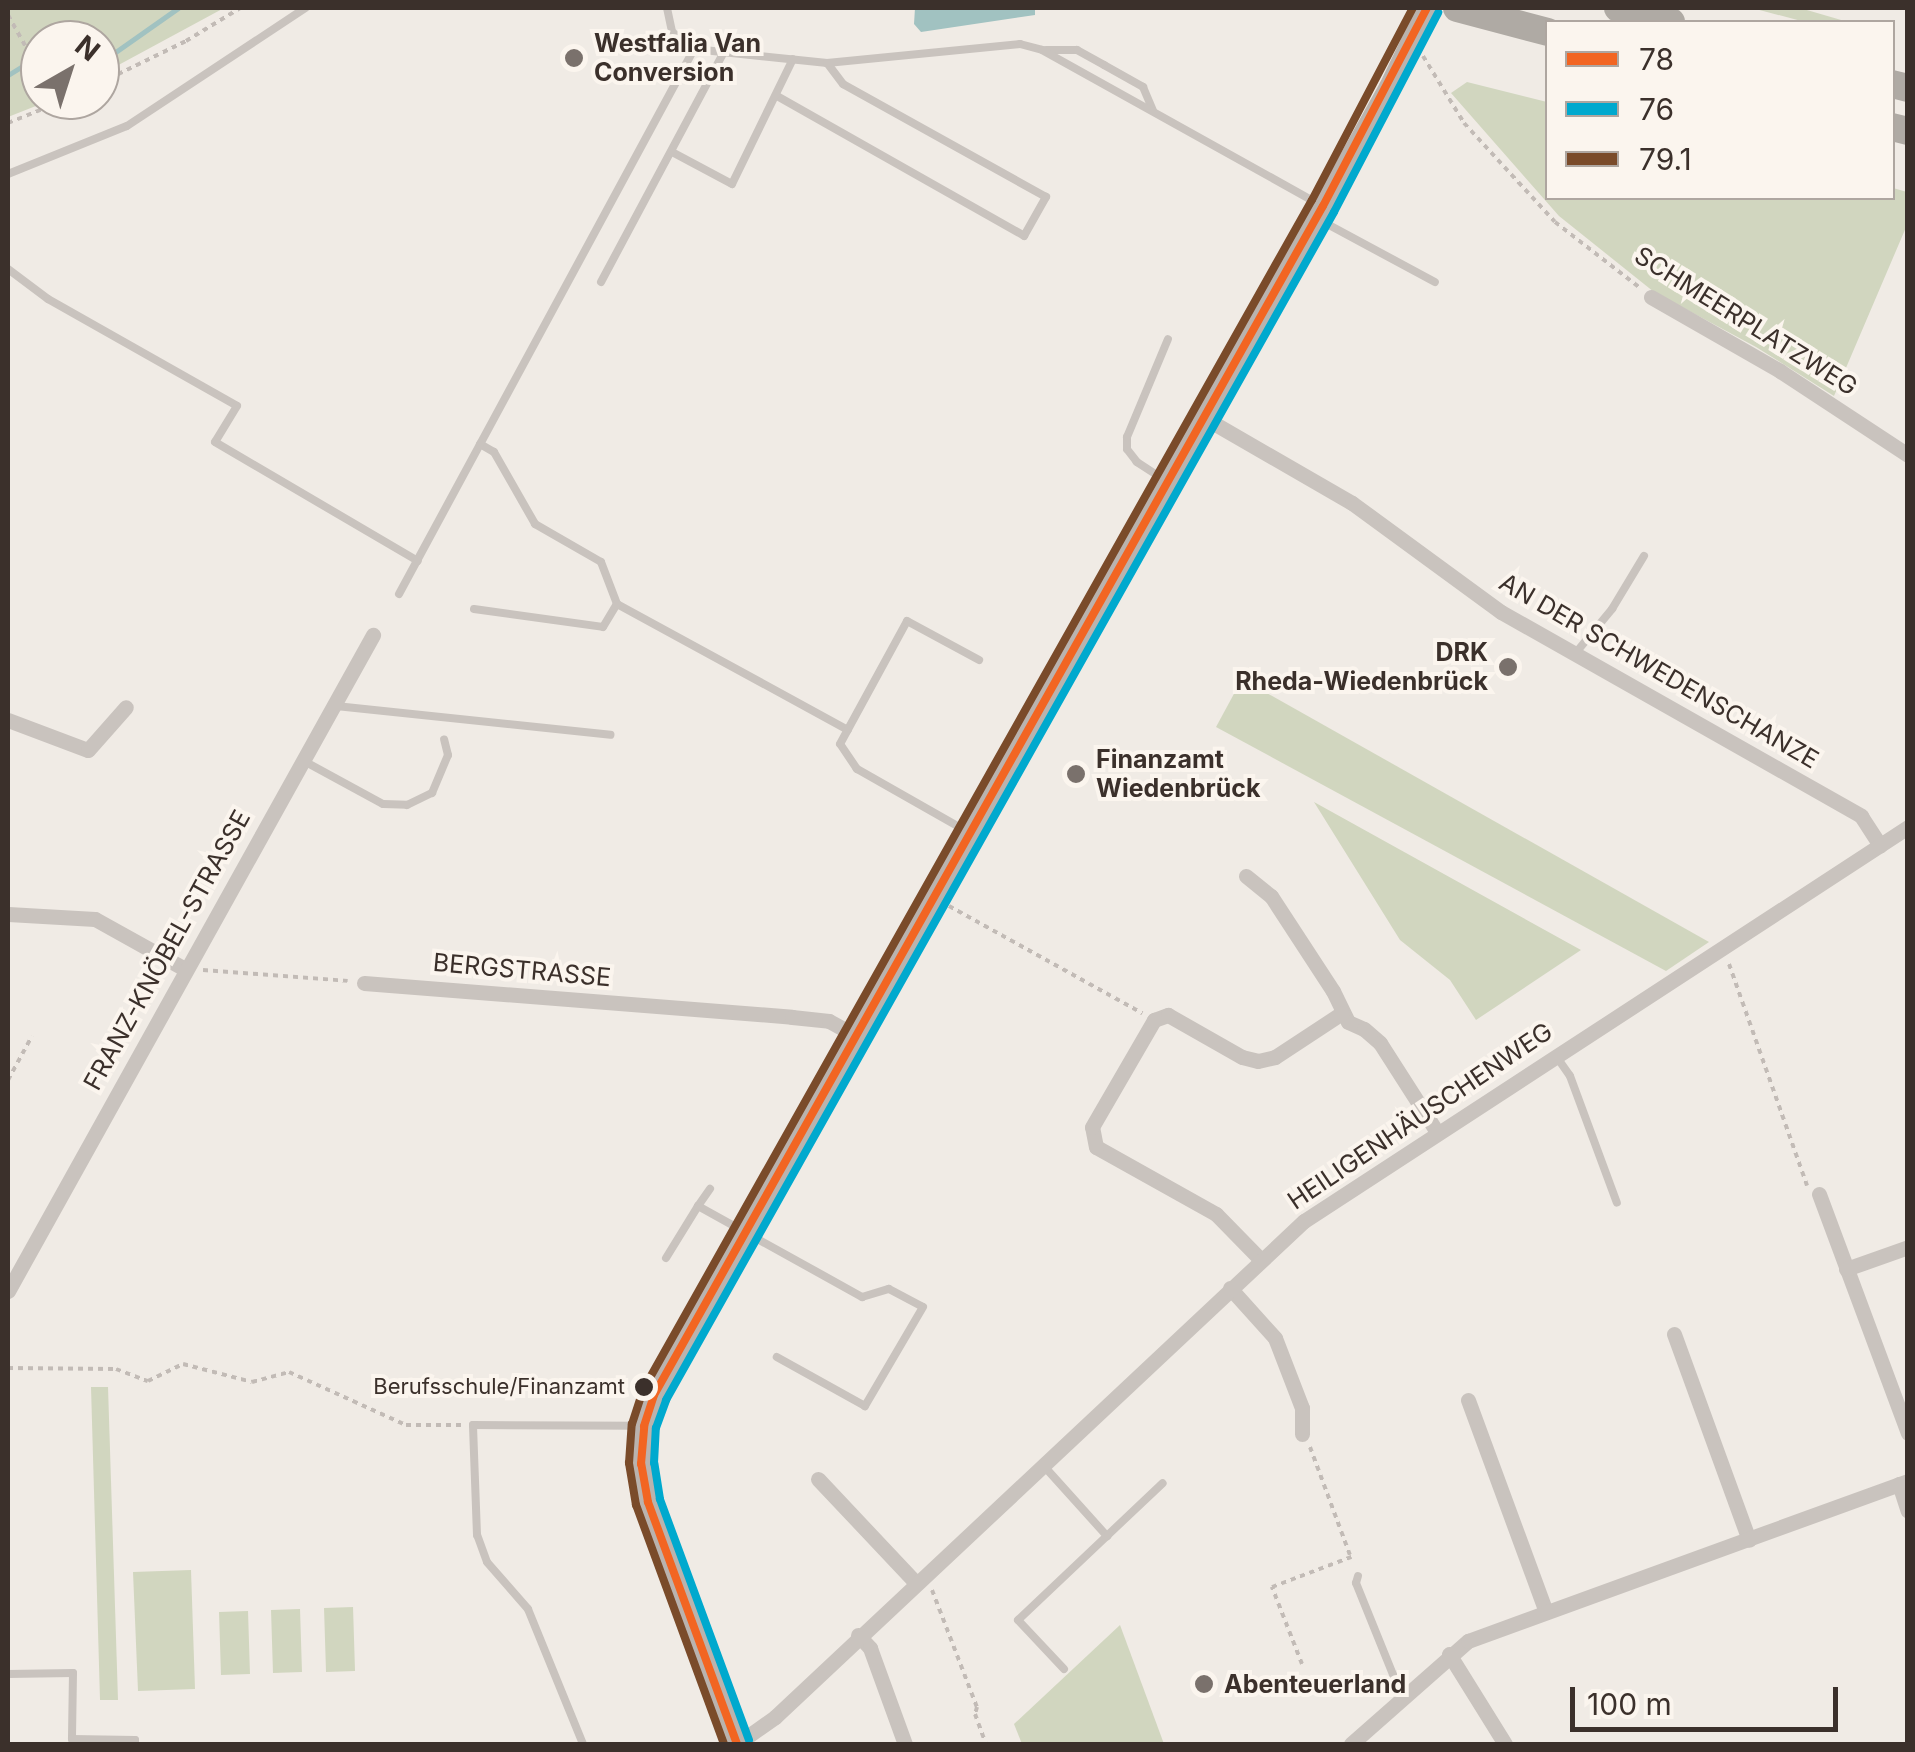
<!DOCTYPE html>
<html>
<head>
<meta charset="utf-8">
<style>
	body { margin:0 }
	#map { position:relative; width:1915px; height:1752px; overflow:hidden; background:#f0ebe5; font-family:Inter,sans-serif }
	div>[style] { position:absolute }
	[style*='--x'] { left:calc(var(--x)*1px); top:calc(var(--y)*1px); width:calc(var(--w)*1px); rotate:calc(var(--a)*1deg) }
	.green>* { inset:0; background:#d1d6bf }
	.water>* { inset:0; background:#a1c2c1 }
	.stream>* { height:5px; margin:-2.5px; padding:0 2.5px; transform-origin:2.5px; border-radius:2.5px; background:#a1c2c1 }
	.path>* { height:4px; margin-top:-2px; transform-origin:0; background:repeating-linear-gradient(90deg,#c2bbb6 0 5px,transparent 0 10px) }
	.lane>* { height:8px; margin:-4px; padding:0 4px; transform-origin:4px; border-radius:4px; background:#c9c3be }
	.street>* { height:15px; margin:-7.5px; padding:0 7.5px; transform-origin:7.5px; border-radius:7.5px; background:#c9c3be }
	.secondary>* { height:20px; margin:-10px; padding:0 10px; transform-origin:10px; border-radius:10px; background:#bab3ae }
	.highway>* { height:28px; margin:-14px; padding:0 14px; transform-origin:14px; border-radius:14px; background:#afaaa4 }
	.bus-1>* { height:8px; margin:-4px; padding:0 4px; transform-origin:4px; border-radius:4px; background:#f26522 }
	.bus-2>* { height:8px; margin:-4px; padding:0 4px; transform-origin:4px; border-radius:4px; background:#00a9ce }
	.bus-3>* { height:8px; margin:-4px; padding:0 4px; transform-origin:4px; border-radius:4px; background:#7a4b2a }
	.dots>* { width:28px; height:28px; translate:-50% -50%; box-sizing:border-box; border:5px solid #fbf5ee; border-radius:50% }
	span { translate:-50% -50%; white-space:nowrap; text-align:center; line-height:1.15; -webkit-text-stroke:8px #fbf5ee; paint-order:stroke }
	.bus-label { font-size:22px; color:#3b302b }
	.right { translate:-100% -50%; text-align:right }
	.poi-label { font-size:25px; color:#3b302b; font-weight:700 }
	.left { translate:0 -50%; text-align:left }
	.street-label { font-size:25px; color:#3b302b }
	.frame { position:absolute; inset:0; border:10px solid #3b302b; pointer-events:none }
	.legend { position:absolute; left:1545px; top:20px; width:350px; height:180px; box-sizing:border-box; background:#fbf5ee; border:2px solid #aea6a0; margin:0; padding:12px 18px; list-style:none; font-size:30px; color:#3b302b }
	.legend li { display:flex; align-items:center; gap:20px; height:50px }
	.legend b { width:50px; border:2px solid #aea6a0 }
	.north { position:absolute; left:20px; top:20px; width:100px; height:100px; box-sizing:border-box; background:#fbf5ee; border:2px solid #aea6a0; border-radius:50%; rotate:39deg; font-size:28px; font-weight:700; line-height:40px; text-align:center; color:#3b302b }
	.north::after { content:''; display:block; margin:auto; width:35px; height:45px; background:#7a716c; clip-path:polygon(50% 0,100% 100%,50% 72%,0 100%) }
	.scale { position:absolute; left:1570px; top:1687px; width:268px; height:45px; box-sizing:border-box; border:5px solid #3b302b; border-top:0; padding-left:12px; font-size:30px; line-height:35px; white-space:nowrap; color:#3b302b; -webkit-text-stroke:8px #fbf5ee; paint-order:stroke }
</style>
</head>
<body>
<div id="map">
	<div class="green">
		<div style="clip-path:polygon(8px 8px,224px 8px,100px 75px,100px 40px,40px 40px,40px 100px,51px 100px,8px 117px)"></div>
		<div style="clip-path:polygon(1752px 8px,1800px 8px,1848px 22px,1805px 22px)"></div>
		<div style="clip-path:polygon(1467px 82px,1547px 102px,1548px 198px,1892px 198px,1893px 188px,1907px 192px,1907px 225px,1834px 396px,1756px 347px,1654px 292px,1559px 216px,1451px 93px)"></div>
		<div style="clip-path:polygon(1242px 679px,1709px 942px,1666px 971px,1216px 727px)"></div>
		<div style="clip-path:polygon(1314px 802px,1581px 950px,1476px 1020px,1450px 980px,1400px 940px)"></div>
		<div style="clip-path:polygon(91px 1387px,108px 1387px,118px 1700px,100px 1700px)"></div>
		<div style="clip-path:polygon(191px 1570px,195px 1689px,138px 1691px,133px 1572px)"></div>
		<div style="clip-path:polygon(353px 1607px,355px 1671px,326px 1672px,324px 1608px)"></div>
		<div style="clip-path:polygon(300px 1609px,302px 1672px,273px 1673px,271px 1610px)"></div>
		<div style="clip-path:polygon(248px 1611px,250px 1674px,221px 1675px,219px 1612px)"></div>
		<div style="clip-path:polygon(1120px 1625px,1164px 1744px,1022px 1744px,1014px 1724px)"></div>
	</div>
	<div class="water">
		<div style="clip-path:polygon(915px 8px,1035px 8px,1035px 15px,921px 32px,914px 24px)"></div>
	</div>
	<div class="stream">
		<div style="--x:100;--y:54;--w:14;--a:-4"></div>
		<div style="--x:114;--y:53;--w:78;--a:-35.1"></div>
		<div style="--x:8;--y:75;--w:38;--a:-32"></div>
	</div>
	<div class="path">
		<div style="--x:8;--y:15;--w:65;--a:60.7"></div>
		<div style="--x:1423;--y:56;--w:79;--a:58.5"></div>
		<div style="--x:1464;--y:123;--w:134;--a:47.4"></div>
		<div style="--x:1555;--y:222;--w:108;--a:37.8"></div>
		<div style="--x:100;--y:83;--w:96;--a:-26"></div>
		<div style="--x:186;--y:41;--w:63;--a:-31.4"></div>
		<div style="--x:8;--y:123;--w:61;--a:-22"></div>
		<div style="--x:949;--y:906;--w:221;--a:29"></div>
		<div style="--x:1729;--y:964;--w:235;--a:70.6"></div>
		<div style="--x:203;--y:970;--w:145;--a:4.3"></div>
		<div style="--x:8;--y:1080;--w:50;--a:-61.4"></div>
		<div style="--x:8;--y:1368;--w:108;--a:0.5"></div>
		<div style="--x:116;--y:1369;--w:34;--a:21"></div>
		<div style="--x:148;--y:1381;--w:39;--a:-26"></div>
		<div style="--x:183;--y:1364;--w:71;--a:14.6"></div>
		<div style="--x:252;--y:1382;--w:38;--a:-15"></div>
		<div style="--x:289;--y:1372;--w:128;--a:24.4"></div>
		<div style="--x:406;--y:1425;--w:57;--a:0"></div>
		<div style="--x:1310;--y:1447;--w:115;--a:69.7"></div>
		<div style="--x:932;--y:1590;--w:125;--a:69"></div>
		<div style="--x:977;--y:1707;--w:7;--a:106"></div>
		<div style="--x:975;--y:1714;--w:32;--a:70"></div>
		<div style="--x:1302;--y:1664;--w:83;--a:-111.3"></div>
		<div style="--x:1272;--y:1587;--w:85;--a:-20.8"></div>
	</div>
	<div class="lane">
		<div style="--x:667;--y:8;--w:25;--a:78"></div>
		<div style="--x:672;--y:32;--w:28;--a:38"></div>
		<div style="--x:1046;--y:50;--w:31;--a:0"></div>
		<div style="--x:1077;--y:50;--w:31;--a:29"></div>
		<div style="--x:1104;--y:65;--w:45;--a:29.4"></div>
		<div style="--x:1143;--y:87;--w:25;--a:67"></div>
		<div style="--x:777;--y:96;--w:284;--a:29.5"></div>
		<div style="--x:1024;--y:236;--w:45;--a:-60.6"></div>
		<div style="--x:1046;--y:197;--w:232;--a:-150.9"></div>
		<div style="--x:843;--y:84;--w:26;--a:-127"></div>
		<div style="--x:672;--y:152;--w:68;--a:28.1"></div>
		<div style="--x:732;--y:184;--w:139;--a:-64"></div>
		<div style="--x:8;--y:174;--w:128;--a:-22"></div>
		<div style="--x:127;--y:126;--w:214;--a:-33.5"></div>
		<div style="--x:1316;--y:218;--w:135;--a:28.3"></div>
		<div style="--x:8;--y:269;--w:50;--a:36.9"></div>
		<div style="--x:48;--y:299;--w:217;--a:29.5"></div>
		<div style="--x:237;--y:406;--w:42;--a:121.4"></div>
		<div style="--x:215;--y:442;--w:235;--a:30.4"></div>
		<div style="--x:601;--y:282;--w:261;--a:-61.9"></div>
		<div style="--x:480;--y:444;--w:16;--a:30"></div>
		<div style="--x:494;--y:452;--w:83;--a:60.3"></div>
		<div style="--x:535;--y:524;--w:76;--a:29.9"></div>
		<div style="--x:601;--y:562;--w:45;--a:69.1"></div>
		<div style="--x:617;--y:604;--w:263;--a:28.6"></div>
		<div style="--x:1166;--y:481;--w:35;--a:-147"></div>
		<div style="--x:1137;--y:462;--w:16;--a:-128"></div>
		<div style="--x:1127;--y:449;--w:12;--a:-90"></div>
		<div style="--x:1127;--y:437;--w:106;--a:-67.3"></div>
		<div style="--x:399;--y:594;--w:620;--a:-61.57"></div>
		<div style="--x:694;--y:49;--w:134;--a:6"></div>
		<div style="--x:827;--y:63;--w:194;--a:-5.6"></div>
		<div style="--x:1020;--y:44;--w:23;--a:15"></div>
		<div style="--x:1042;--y:50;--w:317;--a:29.1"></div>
		<div style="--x:474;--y:609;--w:130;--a:7.9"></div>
		<div style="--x:603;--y:627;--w:27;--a:-59"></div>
		<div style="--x:1574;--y:655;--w:60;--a:-50.4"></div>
		<div style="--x:1612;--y:609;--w:62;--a:-58.9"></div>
		<div style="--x:336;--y:706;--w:276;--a:6"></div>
		<div style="--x:302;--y:760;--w:92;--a:28.5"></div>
		<div style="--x:383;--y:804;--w:24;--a:2"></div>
		<div style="--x:407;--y:805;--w:28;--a:-26"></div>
		<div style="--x:432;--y:793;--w:41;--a:-67.2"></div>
		<div style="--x:448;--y:755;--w:16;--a:-104"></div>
		<div style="--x:968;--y:832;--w:128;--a:-150.4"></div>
		<div style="--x:857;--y:769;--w:30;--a:-124"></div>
		<div style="--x:840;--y:744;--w:140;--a:-61.4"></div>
		<div style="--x:907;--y:621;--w:82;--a:28.4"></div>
		<div style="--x:1556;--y:1056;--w:24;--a:55"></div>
		<div style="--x:1570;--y:1076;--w:135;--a:69.7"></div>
		<div style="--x:698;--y:1206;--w:21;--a:-55"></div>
		<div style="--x:666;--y:1258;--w:61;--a:-58.4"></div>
		<div style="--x:698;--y:1206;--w:188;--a:29"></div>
		<div style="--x:862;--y:1297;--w:28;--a:-17"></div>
		<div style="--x:889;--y:1289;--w:38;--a:28"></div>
		<div style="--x:923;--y:1307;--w:115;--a:120.4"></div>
		<div style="--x:865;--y:1406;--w:101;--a:-150.9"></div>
		<div style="--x:1043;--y:1465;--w:96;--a:48"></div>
		<div style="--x:1358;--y:1576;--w:7;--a:106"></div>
		<div style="--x:1356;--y:1583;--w:123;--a:68"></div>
		<div style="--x:1064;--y:1669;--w:67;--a:-133.2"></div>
		<div style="--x:1018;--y:1620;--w:199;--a:-43.4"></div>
		<div style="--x:8;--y:1674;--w:65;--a:-0.9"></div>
		<div style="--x:73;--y:1673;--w:66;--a:90.9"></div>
		<div style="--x:72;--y:1739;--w:63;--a:0.9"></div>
		<div style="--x:135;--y:1740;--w:4;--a:90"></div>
		<div style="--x:583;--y:1744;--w:146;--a:-112.2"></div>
		<div style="--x:528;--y:1609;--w:62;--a:-131.1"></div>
		<div style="--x:487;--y:1562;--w:29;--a:-110"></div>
		<div style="--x:477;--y:1535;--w:110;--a:-92.1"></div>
		<div style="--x:473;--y:1425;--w:167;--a:0.3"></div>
	</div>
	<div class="street">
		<div style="--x:1651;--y:297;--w:149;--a:29.8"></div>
		<div style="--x:1780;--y:371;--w:153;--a:33.3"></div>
		<div style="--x:1203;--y:417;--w:172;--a:30"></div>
		<div style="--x:1352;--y:503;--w:185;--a:36.2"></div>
		<div style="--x:1501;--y:612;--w:414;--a:29.5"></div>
		<div style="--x:1861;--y:816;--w:35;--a:57"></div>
		<div style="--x:8;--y:720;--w:85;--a:20.6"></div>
		<div style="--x:88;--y:750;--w:57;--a:-48.5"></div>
		<div style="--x:1246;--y:876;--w:32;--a:39"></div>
		<div style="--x:1271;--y:896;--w:113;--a:56.9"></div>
		<div style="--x:1333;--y:991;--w:34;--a:64"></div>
		<div style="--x:1348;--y:1022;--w:17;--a:24"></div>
		<div style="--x:1364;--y:1029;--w:21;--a:41"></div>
		<div style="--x:1380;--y:1043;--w:106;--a:57.4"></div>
		<div style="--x:8;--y:914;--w:87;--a:3.3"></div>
		<div style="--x:95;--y:919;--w:101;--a:29.1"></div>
		<div style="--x:364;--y:983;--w:429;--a:4.5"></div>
		<div style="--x:792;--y:1017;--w:37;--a:6"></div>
		<div style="--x:829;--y:1021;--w:29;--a:29"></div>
		<div style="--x:1819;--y:1194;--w:255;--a:69.6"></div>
		<div style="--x:1261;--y:1260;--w:64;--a:-134.4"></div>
		<div style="--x:1216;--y:1214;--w:137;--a:-150.8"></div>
		<div style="--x:1096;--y:1147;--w:20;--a:-101"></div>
		<div style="--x:1092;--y:1127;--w:124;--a:-59.9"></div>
		<div style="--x:1154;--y:1020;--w:15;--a:-20"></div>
		<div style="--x:1168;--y:1015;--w:85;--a:29.6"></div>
		<div style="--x:1242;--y:1057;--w:16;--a:14"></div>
		<div style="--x:1258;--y:1061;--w:17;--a:-13"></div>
		<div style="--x:1275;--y:1057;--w:80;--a:-33.3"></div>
		<div style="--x:1846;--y:1269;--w:66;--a:-19.5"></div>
		<div style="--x:1230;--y:1288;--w:67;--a:48"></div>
		<div style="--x:1275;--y:1338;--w:75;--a:68.9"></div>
		<div style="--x:1302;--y:1408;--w:26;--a:90"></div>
		<div style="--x:8;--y:1291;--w:751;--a:-60.91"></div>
		<div style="--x:1674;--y:1334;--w:219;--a:70"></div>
		<div style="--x:1468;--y:1400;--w:226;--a:69.8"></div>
		<div style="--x:818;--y:1479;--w:141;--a:46.7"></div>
		<div style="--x:1899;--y:1484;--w:28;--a:72"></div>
		<div style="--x:858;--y:1635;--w:18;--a:47"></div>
		<div style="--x:870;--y:1648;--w:102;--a:70"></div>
		<div style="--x:1449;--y:1654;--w:106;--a:58.1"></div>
		<div style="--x:737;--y:1744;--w:47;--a:-35.4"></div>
		<div style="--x:775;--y:1717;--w:725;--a:-43.16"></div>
		<div style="--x:1304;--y:1221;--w:721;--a:-33.12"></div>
		<div style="--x:1351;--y:1744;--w:156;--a:-41.4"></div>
		<div style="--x:1468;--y:1641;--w:468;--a:-20"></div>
	</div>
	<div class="secondary">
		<div style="--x:737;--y:1744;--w:258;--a:-110.2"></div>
		<div style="--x:648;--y:1502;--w:39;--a:-100"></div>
		<div style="--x:641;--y:1464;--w:38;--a:-85"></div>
		<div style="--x:644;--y:1426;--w:33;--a:-72"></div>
		<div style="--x:654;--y:1395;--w:1364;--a:-60.64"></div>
		<div style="--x:1323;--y:206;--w:136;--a:-61"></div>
		<div style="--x:1389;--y:87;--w:88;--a:-64.3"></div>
	</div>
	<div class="highway">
		<div style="--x:1457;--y:8;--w:94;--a:14.8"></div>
		<div style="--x:1618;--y:8;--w:55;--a:14.8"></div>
		<div style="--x:1892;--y:84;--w:16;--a:14"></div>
		<div style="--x:1892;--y:127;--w:16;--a:14"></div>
	</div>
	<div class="bus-1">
		<div style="--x:737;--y:1744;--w:258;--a:-110.2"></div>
		<div style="--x:648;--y:1502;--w:39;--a:-100"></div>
		<div style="--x:641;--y:1464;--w:38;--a:-85"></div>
		<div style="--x:644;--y:1426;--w:33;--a:-72"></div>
		<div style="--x:654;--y:1395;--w:1364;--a:-60.64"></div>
		<div style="--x:1323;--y:206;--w:224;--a:-62.3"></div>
	</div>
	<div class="bus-2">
		<div style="--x:749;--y:1740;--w:257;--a:-110.3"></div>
		<div style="--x:660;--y:1499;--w:36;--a:-99"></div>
		<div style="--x:654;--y:1463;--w:35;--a:-87"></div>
		<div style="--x:656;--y:1428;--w:30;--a:-70"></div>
		<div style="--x:666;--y:1400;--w:1363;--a:-60.65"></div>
		<div style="--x:1334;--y:212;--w:225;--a:-62.4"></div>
	</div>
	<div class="bus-3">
		<div style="--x:724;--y:1744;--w:255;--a:-110.2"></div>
		<div style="--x:636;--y:1505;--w:43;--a:-99.5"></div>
		<div style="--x:629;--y:1463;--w:39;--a:-86"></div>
		<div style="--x:632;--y:1424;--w:36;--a:-72"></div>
		<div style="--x:643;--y:1390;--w:1365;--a:-60.66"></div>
		<div style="--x:1312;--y:200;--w:217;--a:-62.3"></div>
	</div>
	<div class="dots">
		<div style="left:574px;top:58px;background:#7a716c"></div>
		<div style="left:1508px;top:667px;background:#7a716c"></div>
		<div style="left:1076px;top:774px;background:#7a716c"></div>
		<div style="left:644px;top:1387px;background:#3b302b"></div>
		<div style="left:1204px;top:1684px;background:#7a716c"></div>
	</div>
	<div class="bus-label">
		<span class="right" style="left:625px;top:1387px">Berufsschule/Finanzamt</span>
	</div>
	<div class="poi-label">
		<span class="left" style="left:594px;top:58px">Westfalia Van<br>Conversion</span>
		<span class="right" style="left:1488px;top:667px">DRK<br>Rheda-Wiedenbrück</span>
		<span class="left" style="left:1096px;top:774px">Finanzamt<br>Wiedenbrück</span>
		<span class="left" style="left:1224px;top:1684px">Abenteuerland</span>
	</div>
	<div class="street-label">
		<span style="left:1746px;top:321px;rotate:32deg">SCHMEERPLATZWEG</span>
		<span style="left:1659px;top:671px;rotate:30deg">AN DER SCHWEDENSCHANZE</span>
		<span style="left:167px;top:950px;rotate:-61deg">FRANZ-KNÖBEL-STRASSE</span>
		<span style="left:522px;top:970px;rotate:5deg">BERGSTRASSE</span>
		<span style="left:1420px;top:1116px;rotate:-34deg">HEILIGENHÄUSCHENWEG</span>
	</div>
	<div class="frame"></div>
	<ul class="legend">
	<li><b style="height:12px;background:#f26522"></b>78</li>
	<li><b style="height:12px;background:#00a9ce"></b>76</li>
	<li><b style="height:12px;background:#7a4b2a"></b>79.1</li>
	</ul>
	<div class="north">N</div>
	<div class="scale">100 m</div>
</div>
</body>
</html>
